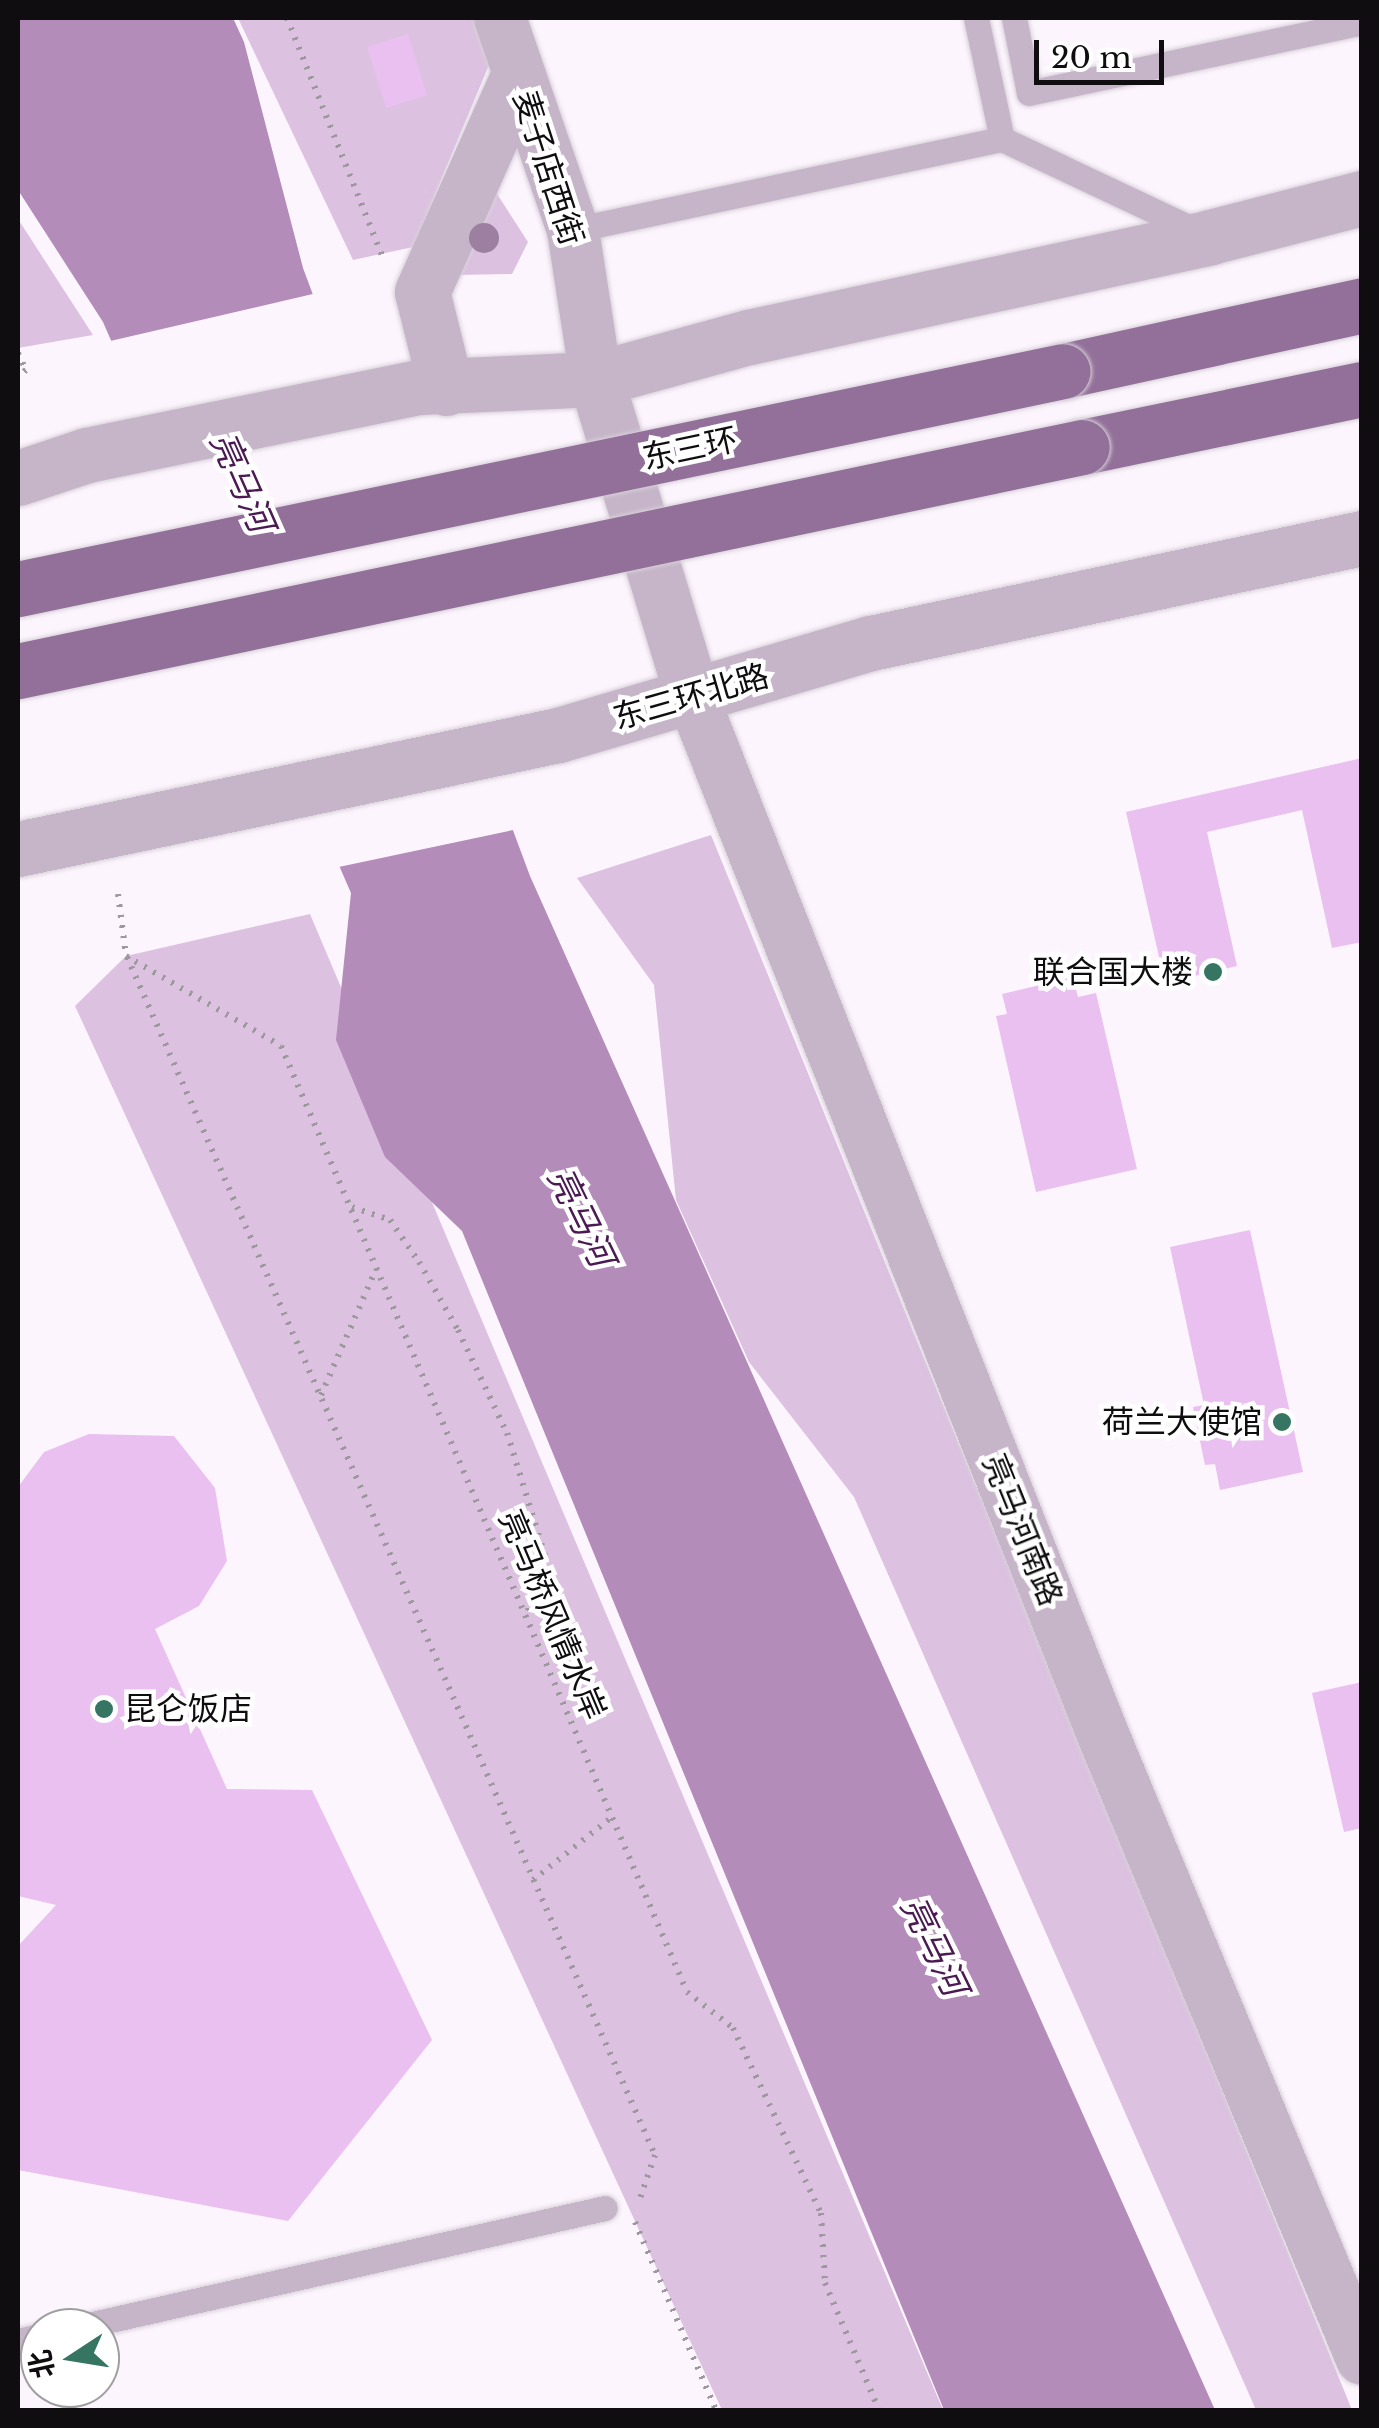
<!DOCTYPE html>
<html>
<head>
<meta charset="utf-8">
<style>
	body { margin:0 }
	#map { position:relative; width:1379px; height:2428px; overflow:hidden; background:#fdf5fe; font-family:"Libre Baskerville","Noto Sans SC",serif }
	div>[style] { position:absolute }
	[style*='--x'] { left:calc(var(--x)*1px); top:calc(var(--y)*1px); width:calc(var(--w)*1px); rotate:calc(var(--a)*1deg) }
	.green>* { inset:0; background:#dcc1e1 }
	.water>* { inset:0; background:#b38cba }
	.pier>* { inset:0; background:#fdf5fe }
	.building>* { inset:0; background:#eac0f1 }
	.path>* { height:6px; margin-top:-3px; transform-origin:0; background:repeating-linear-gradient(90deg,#9d979e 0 2.5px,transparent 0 10.5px) }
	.roads { filter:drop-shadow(0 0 2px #d7d0d8) drop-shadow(0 0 2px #d7d0d8) }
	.service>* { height:25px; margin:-12.5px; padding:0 12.5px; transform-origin:12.5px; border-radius:12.5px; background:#c6b4c9 }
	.minor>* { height:52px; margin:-26px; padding:0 26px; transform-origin:26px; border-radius:26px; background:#c6b4c9 }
	.tertiary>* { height:55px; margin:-27.5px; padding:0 27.5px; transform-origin:27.5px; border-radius:27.5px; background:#c6b4c9 }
	.trunk>* { height:55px; margin:-27.5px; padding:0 27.5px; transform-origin:27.5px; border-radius:27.5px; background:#93709a }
	.bridges { filter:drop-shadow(0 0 2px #d7d0d8) drop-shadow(0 0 2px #d7d0d8) }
	.trunk-bridge>* { height:55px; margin:-27.5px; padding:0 27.5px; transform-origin:27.5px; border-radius:27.5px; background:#93709a }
	.trees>* { width:30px; height:30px; margin:-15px; border-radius:50%; background:#9d7fa2 }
	.dots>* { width:28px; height:28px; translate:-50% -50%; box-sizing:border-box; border:5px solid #fff; border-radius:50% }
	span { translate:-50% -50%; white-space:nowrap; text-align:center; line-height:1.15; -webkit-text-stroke:9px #fff; paint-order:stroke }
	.street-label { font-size:32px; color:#100d11 }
	.poi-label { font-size:32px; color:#100d11 }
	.right { translate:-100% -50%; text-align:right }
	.left { translate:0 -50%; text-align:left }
	.water-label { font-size:35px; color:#4b1a53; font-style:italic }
	.frame { position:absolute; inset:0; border:20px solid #100d11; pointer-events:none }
	.north { position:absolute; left:20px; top:2308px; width:100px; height:100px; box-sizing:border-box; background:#fff; border:2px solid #9f9ea0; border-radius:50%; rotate:258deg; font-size:28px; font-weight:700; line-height:40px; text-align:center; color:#100d11 }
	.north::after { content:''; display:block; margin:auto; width:35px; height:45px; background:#367562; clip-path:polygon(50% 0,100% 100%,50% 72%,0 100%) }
	.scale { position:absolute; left:1034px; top:40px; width:130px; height:45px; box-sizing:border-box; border:5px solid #100d11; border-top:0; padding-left:12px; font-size:30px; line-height:35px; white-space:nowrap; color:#100d11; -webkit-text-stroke:8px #fff; paint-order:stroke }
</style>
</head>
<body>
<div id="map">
	<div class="green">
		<div style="clip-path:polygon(238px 18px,475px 18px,489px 65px,413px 247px,353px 260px)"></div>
		<div style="clip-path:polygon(490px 183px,528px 242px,512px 274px,455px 275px)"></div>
		<div style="clip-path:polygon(18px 219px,93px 335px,18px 348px)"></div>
		<div style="clip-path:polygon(711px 835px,1352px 2410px,1256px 2410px,854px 1497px,749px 1362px,676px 1200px,654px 985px,577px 878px)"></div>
		<div style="clip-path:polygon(310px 914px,943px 2410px,722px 2410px,75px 1006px,126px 956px)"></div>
	</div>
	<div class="water">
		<div style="clip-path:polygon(18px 18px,233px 18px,244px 42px,303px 268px,530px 876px,1215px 2410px,944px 2410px,462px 1231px,385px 1157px,336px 1040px,351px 893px,103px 322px,18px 190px)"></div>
	</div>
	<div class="pier">
		<div style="clip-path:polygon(317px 293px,518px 829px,334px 868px,106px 342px)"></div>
	</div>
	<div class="building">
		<div style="clip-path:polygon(408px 34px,427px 95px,386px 108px,367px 47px)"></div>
		<div style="clip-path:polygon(1362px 758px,1362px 942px,1332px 948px,1302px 810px,1207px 832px,1237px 966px,1165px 983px,1126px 812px)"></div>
		<div style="clip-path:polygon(1073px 977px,1078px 997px,1096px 993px,1137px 1169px,1036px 1192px,996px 1016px,1007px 1014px,1002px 994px)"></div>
		<div style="clip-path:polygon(1250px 1230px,1303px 1472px,1220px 1490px,1215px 1464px,1205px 1465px,1193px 1407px,1204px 1405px,1170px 1247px)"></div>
		<div style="clip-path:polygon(89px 1434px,174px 1436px,215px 1488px,227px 1561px,199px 1606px,155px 1629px,227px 1789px,312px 1790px,432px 2040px,288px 2221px,18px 2170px,18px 1946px,56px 1905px,18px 1896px,18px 1487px,44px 1452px)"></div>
		<div style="clip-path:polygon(1362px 1682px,1362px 1828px,1344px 1832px,1312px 1693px)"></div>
	</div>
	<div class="path">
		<div style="--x:287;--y:18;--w:261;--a:68.2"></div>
		<div style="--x:18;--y:353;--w:19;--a:65"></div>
		<div style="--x:26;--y:370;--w:10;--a:143"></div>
		<div style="--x:118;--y:894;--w:63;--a:82.6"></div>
		<div style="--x:126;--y:956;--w:179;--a:30.1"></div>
		<div style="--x:281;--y:1046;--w:1029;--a:66.77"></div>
		<div style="--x:687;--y:1992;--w:58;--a:38"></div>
		<div style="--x:733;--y:2028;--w:205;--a:64.6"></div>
		<div style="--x:821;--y:2213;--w:70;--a:86.7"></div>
		<div style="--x:825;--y:2283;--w:138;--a:67"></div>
		<div style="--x:127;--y:957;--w:1309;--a:66.22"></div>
		<div style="--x:655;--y:2155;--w:49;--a:109.2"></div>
		<div style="--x:352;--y:1207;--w:40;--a:18.9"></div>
		<div style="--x:390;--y:1220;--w:51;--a:55.4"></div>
		<div style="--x:419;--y:1262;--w:78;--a:60.2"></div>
		<div style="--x:458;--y:1330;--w:114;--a:64.6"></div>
		<div style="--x:507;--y:1433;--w:132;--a:72.8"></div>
		<div style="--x:546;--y:1559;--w:60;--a:109.3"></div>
		<div style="--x:321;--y:1395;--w:137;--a:-66.4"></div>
		<div style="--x:533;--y:1880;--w:101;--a:-38.6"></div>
		<div style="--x:635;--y:2222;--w:205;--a:66.7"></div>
	</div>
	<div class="roads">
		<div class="service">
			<div style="--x:976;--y:18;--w:124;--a:77.9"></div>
			<div style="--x:1002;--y:139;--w:216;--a:25.3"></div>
			<div style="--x:1014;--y:18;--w:76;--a:78.7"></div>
			<div style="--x:1029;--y:93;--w:340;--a:-12"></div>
			<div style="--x:573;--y:230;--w:439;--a:-12"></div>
			<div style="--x:75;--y:2328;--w:543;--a:-12.76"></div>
			<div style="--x:18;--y:2341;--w:23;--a:-13"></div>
		</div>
		<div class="minor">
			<div style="--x:500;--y:18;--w:224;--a:71"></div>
			<div style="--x:573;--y:230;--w:151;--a:81.2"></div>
			<div style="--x:693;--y:698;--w:1117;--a:68.42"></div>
			<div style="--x:1104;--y:1737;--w:673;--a:67.47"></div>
		</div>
		<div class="tertiary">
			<div style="--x:596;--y:379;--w:333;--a:73.1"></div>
			<div style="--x:446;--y:388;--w:99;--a:-104"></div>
			<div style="--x:422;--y:292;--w:236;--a:-66"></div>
			<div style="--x:18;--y:478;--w:73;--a:-18.4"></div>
			<div style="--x:87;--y:455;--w:339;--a:-11.6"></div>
			<div style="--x:419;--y:387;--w:177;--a:-2.6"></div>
			<div style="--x:596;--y:379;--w:159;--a:-15.4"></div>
			<div style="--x:749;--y:337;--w:472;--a:-12.2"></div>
			<div style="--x:1210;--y:237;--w:157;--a:-14.4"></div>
			<div style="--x:18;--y:849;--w:552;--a:-11.92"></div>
			<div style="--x:558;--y:735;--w:326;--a:-16.4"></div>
			<div style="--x:871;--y:643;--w:502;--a:-12.07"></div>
		</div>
		<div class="trunk">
			<div style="--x:1063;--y:371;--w:306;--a:-12.4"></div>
			<div style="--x:1082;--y:447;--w:286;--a:-11.7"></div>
		</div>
	</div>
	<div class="bridges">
		<div class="trunk-bridge">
			<div style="--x:18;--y:589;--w:1067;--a:-11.78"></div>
			<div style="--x:18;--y:671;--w:1087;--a:-11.89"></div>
		</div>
	</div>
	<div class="trees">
		<div style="left:484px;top:238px"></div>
	</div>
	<div class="dots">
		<div style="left:1213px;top:972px;background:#367562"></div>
		<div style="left:1282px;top:1422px;background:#367562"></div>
		<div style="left:104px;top:1709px;background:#367562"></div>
	</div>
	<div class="street-label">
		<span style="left:548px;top:168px;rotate:72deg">麦子店西街</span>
		<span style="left:690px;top:449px;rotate:-12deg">东三环</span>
		<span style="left:691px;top:697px;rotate:-16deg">东三环北路</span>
		<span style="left:1022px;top:1530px;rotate:68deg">亮马河南路</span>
		<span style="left:552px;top:1615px;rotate:67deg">亮马桥风情水岸</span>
	</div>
	<div class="poi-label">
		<span class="right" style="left:1193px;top:972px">联合国大楼</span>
		<span class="right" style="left:1262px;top:1422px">荷兰大使馆</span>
		<span class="left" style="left:124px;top:1709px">昆仑饭店</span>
	</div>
	<div class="water-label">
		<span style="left:242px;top:482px;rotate:66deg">亮马河</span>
		<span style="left:581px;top:1217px;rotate:64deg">亮马河</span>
		<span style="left:934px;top:1946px;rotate:64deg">亮马河</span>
	</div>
	<div class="frame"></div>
	<div class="north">北</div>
	<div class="scale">20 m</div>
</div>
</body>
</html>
